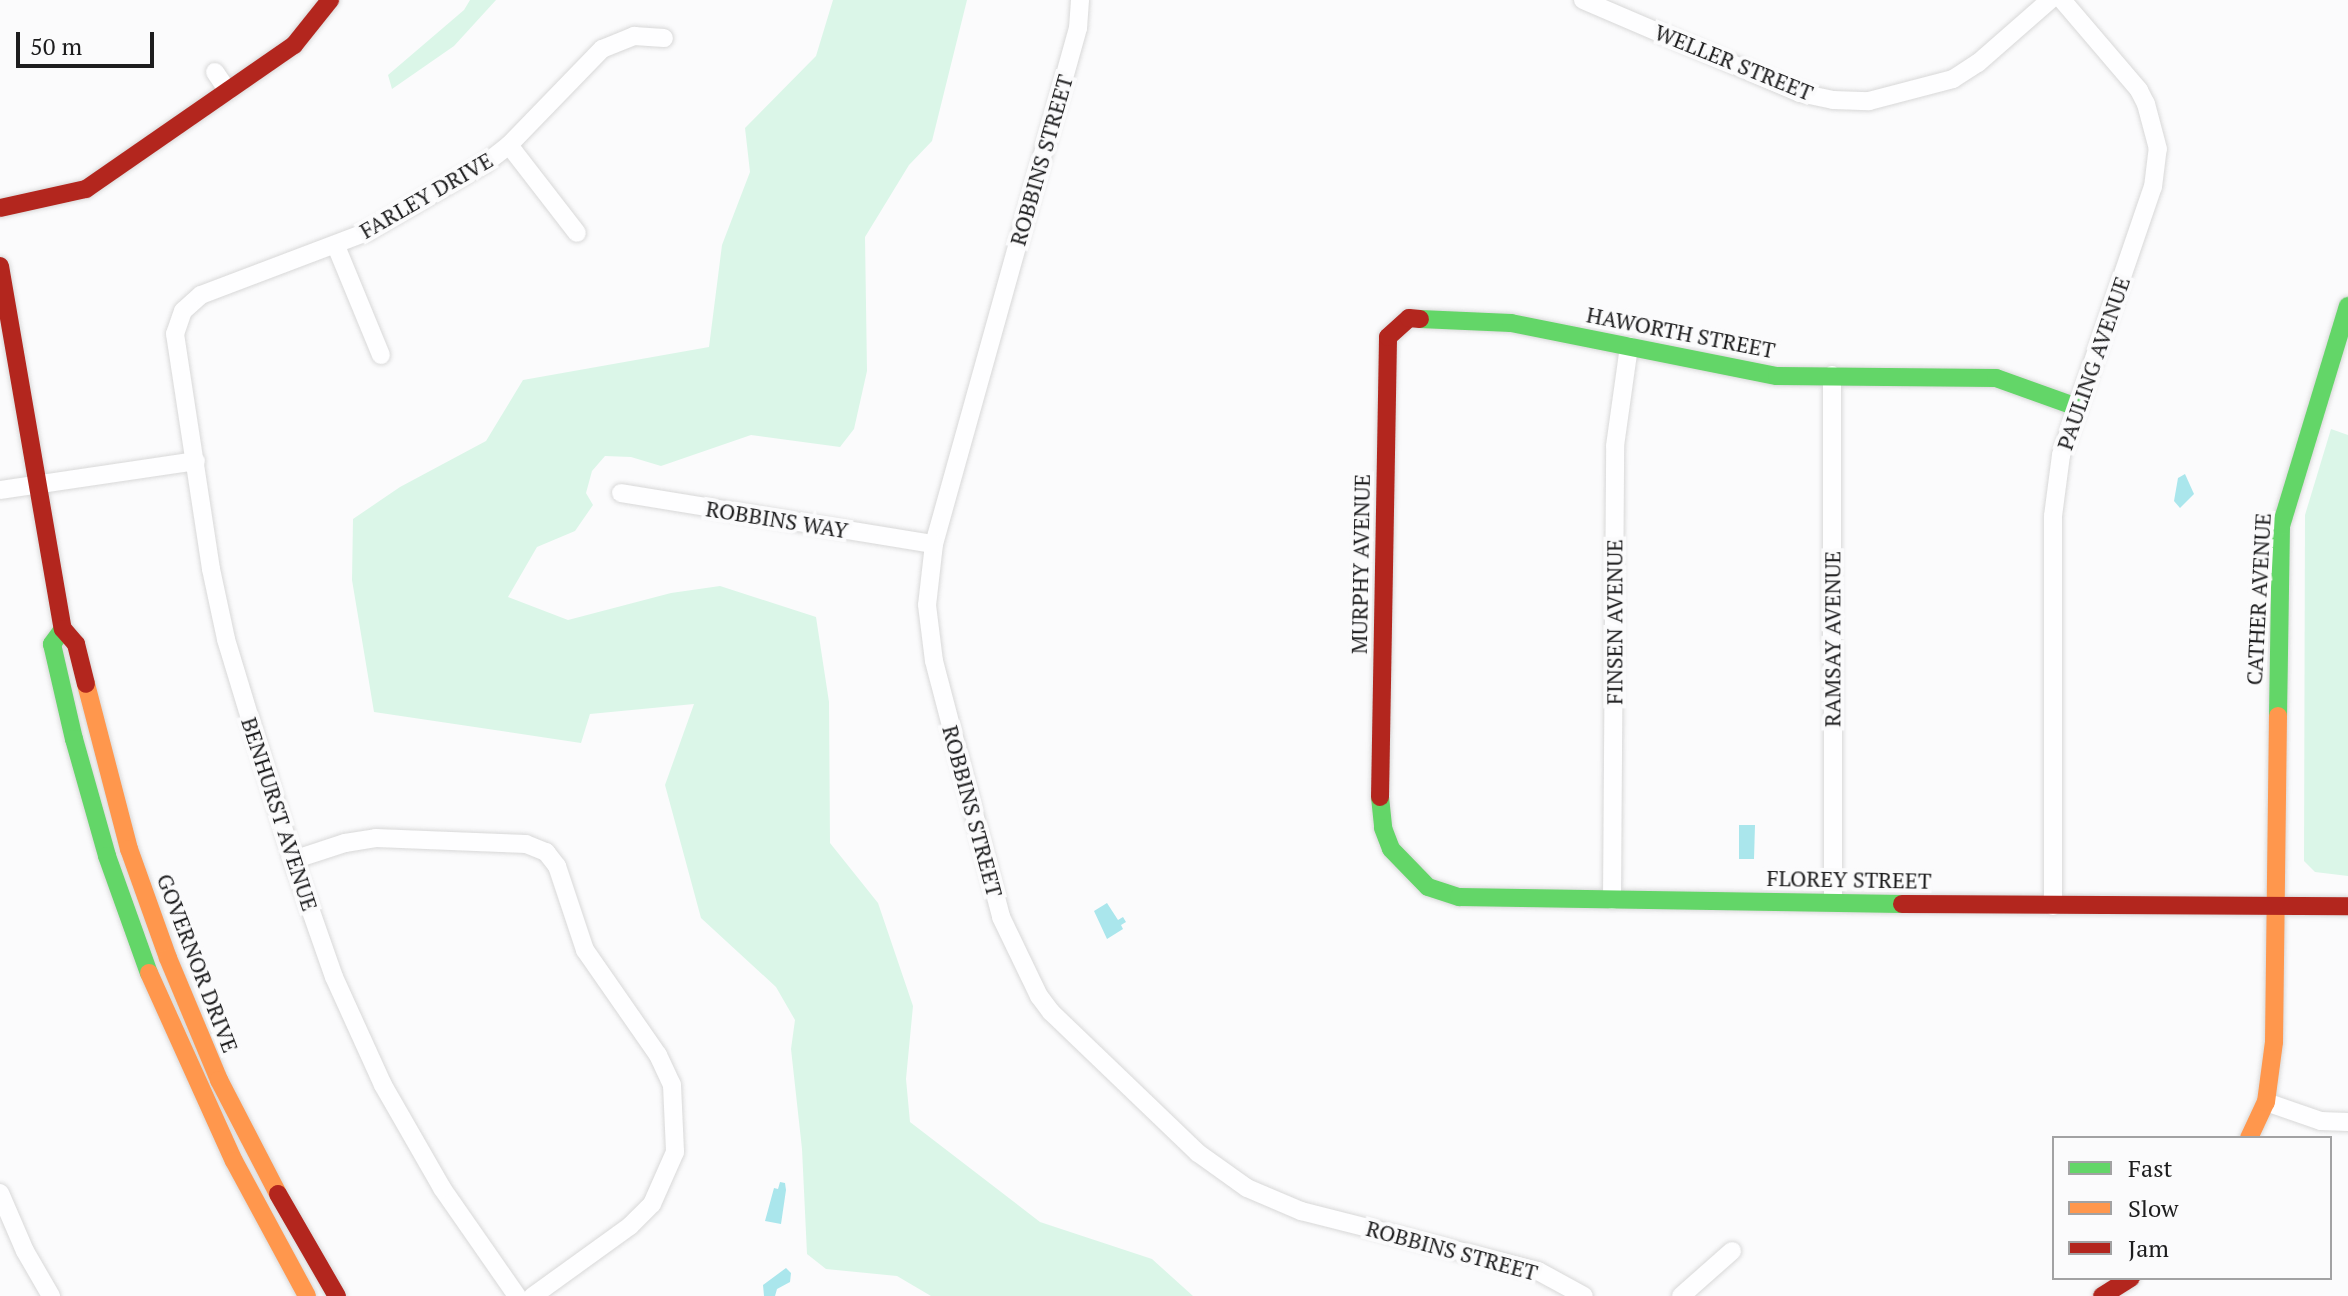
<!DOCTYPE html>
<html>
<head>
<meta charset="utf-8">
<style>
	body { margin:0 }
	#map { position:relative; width:2348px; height:1296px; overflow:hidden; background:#fbfbfc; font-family:"PT Serif",serif }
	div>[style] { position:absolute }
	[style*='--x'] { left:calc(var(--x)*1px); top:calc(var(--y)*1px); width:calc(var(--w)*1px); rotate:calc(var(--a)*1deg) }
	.green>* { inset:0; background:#dbf6e8 }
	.water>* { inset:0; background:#aae6ec }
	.roads { filter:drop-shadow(0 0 2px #d8d8d8) drop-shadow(0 0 2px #d8d8d8) }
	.street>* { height:18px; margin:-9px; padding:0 9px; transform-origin:9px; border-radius:9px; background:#fefeff }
	.fast>* { height:18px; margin:-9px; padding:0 9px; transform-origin:9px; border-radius:9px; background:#63d668 }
	.slow>* { height:18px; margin:-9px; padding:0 9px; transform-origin:9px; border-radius:9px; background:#ff974d }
	.jam>* { height:18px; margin:-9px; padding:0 9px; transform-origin:9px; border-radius:9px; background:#b3261e }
	span { translate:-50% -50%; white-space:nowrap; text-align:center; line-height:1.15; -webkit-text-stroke:8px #fbfbfc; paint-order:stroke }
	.street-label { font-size:22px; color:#1d1d1e }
	.legend { position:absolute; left:2052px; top:1136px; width:280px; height:144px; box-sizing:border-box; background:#fbfbfc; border:2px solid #a2a2a3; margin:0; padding:10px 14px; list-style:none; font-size:24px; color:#1d1d1e }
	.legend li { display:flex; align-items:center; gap:16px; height:40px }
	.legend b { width:40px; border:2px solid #a2a2a3 }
	.scale { position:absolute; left:16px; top:32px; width:138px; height:36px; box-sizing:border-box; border:4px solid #1d1d1e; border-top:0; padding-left:10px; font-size:24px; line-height:28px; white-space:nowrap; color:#1d1d1e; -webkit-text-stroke:6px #fbfbfc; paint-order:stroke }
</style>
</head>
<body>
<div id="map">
	<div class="green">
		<div style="clip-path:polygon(470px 0,496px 0,454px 46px,392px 89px,388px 75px,464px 10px)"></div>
		<div style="clip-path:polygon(833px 0,967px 0,932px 141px,909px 165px,865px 237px,867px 371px,854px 429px,840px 447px,751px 435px,661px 466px,631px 457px,605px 456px,592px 471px,586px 493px,593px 505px,575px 531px,537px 547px,508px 597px,568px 620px,671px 593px,720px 586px,816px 617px,829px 702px,830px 843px,878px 903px,913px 1006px,906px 1079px,910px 1122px,1040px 1222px,1152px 1259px,1193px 1296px,931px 1296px,897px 1276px,826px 1269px,807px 1254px,802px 1149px,791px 1049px,795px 1020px,776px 987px,701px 918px,665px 785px,694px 704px,590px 714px,581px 743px,374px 712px,352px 580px,353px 519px,400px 487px,486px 441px,523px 380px,709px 347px,722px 245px,750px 172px,745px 128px,816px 56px)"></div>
		<div style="clip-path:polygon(2331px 429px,2348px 435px,2348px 876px,2315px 872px,2304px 861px,2305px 515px)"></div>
	</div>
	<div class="water">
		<div style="clip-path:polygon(2185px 474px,2194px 494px,2180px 508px,2174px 501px,2178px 478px)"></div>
		<div style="clip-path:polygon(1739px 825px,1755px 825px,1754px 859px,1739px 859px)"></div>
		<div style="clip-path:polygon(1107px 903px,1118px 920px,1123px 917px,1126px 922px,1121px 925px,1123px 929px,1107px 939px,1094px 911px)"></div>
		<div style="clip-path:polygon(780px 1182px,785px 1183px,786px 1190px,781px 1224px,765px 1221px,774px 1188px,778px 1189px)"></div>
		<div style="clip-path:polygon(786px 1268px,791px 1273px,790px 1282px,777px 1289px,775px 1296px,764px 1296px,763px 1285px)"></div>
	</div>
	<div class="roads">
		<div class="street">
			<div style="--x:1080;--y:0;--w:28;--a:94"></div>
			<div style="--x:1078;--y:28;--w:536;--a:105.59"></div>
			<div style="--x:934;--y:544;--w:61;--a:96.5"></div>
			<div style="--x:927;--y:605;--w:56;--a:82.9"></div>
			<div style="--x:934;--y:661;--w:265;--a:75.3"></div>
			<div style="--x:1001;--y:917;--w:88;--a:64.3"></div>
			<div style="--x:1039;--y:996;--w:20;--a:53"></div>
			<div style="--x:1051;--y:1012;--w:204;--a:43.8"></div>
			<div style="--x:1198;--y:1153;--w:60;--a:35.5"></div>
			<div style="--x:1247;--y:1188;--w:59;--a:23.1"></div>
			<div style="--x:1301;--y:1211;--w:244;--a:14.2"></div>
			<div style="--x:1538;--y:1271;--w:52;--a:28.5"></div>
			<div style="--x:1583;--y:0;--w:236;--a:23.2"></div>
			<div style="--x:1800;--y:93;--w:34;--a:12"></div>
			<div style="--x:1833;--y:100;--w:36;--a:2"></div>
			<div style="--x:1869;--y:101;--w:87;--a:-14.7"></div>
			<div style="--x:1953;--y:79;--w:30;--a:-33"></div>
			<div style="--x:1978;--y:63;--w:96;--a:-41.2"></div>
			<div style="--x:215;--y:72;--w:23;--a:56"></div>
			<div style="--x:509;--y:145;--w:111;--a:52.3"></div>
			<div style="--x:336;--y:246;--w:118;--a:67.6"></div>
			<div style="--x:1832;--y:375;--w:527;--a:89.89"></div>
			<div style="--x:0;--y:490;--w:198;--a:-8.4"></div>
			<div style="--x:621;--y:493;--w:317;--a:9.3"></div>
			<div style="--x:293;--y:860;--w:55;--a:-18.1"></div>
			<div style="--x:345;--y:843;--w:31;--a:-9"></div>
			<div style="--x:376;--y:838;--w:150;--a:2.3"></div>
			<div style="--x:526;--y:844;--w:22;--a:22"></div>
			<div style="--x:546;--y:852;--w:18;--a:52"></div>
			<div style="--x:557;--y:866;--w:89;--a:71.6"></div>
			<div style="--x:585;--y:950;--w:128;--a:55.2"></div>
			<div style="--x:658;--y:1055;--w:33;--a:65"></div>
			<div style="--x:672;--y:1085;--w:67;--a:87.4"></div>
			<div style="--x:675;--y:1152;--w:57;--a:113.9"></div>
			<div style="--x:652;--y:1204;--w:31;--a:135"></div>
			<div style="--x:630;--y:1226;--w:120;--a:144.2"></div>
			<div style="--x:1612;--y:900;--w:454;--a:-89.6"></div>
			<div style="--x:1615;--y:446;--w:101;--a:-82"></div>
			<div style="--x:2053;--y:906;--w:390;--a:-90"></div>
			<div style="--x:2053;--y:516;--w:62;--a:-82.5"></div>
			<div style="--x:2061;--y:455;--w:283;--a:-71.1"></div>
			<div style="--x:2153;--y:187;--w:38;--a:-83"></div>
			<div style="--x:2158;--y:149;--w:47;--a:-104.9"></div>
			<div style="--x:2146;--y:104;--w:16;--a:-117"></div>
			<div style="--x:2139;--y:90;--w:118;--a:-130.5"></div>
			<div style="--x:2266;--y:1102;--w:58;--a:19.1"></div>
			<div style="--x:2321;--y:1121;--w:27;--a:2"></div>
			<div style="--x:0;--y:1193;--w:63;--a:66.7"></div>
			<div style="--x:25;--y:1251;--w:52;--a:60"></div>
			<div style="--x:517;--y:1296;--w:131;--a:-124.8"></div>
			<div style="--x:442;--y:1188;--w:119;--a:-119.8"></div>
			<div style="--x:383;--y:1085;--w:119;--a:-114.4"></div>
			<div style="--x:334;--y:977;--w:124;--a:-109.3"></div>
			<div style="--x:293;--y:860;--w:231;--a:-106.9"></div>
			<div style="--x:226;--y:639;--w:72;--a:-102.1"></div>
			<div style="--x:211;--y:569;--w:238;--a:-98.7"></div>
			<div style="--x:175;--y:334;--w:24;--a:-71"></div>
			<div style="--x:183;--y:311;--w:24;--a:-42"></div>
			<div style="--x:201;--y:295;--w:178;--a:-20.8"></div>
			<div style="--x:367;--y:232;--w:138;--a:-30.1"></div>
			<div style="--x:486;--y:163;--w:29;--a:-38"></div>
			<div style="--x:509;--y:145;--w:134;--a:-45.9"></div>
			<div style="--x:602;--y:49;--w:35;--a:-22"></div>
			<div style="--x:634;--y:36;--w:30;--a:4"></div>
			<div style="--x:1681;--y:1296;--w:68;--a:-41.4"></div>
		</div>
		<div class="fast">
			<div style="--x:1420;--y:319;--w:91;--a:2.5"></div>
			<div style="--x:1511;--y:323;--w:271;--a:11.3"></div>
			<div style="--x:1777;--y:376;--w:219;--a:0.5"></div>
			<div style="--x:1996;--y:378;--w:86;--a:19.7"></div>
			<div style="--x:63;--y:629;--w:19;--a:126"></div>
			<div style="--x:52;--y:644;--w:98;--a:77"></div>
			<div style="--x:74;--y:739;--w:122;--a:74.2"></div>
			<div style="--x:107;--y:856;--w:124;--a:70.3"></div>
			<div style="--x:2278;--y:716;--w:190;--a:-89.1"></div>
			<div style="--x:2281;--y:526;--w:230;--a:-73.1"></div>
			<div style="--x:1380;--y:797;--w:31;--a:84"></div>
			<div style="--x:1383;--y:828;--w:22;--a:69"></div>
			<div style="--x:1391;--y:849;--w:53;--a:45.8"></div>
			<div style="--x:1428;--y:887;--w:33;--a:18"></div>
			<div style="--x:1459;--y:897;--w:443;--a:0.9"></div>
		</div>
		<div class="slow">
			<div style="--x:86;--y:684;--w:171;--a:75.4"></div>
			<div style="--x:129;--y:849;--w:116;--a:70.3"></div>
			<div style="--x:168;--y:958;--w:132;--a:67.3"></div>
			<div style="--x:219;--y:1080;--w:128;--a:62.6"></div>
			<div style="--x:149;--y:973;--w:206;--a:65.7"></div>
			<div style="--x:234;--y:1161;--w:153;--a:61.6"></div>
			<div style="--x:2249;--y:1138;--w:40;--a:-65"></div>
			<div style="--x:2266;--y:1102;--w:61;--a:-82.4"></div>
			<div style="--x:2274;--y:1042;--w:326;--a:-89.3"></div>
		</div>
		<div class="jam">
			<div style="--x:0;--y:208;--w:88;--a:-12.5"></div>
			<div style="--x:86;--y:189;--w:253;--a:-34.7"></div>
			<div style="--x:294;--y:45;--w:58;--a:-51.3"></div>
			<div style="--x:0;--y:266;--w:368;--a:80.2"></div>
			<div style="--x:63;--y:629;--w:20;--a:49"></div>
			<div style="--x:76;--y:644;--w:41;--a:76"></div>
			<div style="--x:1380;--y:797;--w:460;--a:-89"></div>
			<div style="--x:1388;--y:337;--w:28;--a:-42"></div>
			<div style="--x:1409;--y:318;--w:11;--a:5"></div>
			<div style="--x:1902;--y:904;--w:446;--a:0.3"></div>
			<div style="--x:278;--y:1194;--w:118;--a:60"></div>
			<div style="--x:2102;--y:1296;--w:34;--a:-32"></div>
		</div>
	</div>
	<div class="street-label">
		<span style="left:1734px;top:62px;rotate:22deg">WELLER STREET</span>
		<span style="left:1041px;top:160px;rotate:-74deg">ROBBINS STREET</span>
		<span style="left:426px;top:195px;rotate:-30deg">FARLEY DRIVE</span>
		<span style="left:1681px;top:332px;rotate:11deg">HAWORTH STREET</span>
		<span style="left:2093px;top:363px;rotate:-71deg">PAULING AVENUE</span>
		<span style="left:777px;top:519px;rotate:9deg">ROBBINS WAY</span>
		<span style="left:1360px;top:564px;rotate:-89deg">MURPHY AVENUE</span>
		<span style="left:2258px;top:599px;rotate:-87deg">CATHER AVENUE</span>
		<span style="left:1614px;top:622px;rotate:-90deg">FINSEN AVENUE</span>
		<span style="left:1832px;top:639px;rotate:-90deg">RAMSAY AVENUE</span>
		<span style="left:973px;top:811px;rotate:75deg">ROBBINS STREET</span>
		<span style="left:280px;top:814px;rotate:72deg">BENHURST AVENUE</span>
		<span style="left:1849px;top:879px;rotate:1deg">FLOREY STREET</span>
		<span style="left:198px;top:963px;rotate:69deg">GOVERNOR DRIVE</span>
		<span style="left:1452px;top:1250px;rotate:15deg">ROBBINS STREET</span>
	</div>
	<ul class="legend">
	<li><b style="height:10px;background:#63d668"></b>Fast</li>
	<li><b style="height:10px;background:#ff974d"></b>Slow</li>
	<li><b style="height:10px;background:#b3261e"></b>Jam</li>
	</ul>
	<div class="scale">50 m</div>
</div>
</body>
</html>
